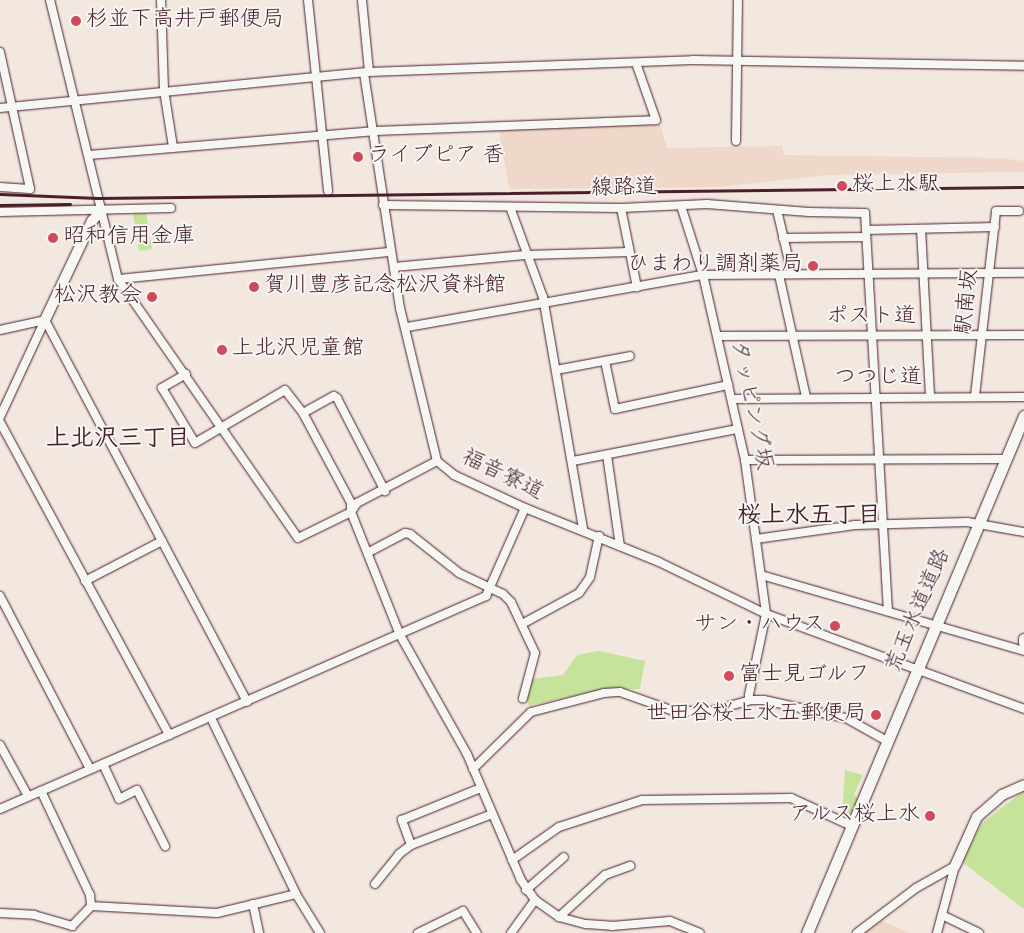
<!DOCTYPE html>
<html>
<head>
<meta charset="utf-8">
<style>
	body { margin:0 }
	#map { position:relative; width:1024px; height:933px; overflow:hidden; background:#f3e8e0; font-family:"Indie Flower","Klee One",sans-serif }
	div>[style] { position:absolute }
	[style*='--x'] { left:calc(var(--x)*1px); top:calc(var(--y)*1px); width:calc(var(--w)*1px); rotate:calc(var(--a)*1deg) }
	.built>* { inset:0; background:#efd8ca }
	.green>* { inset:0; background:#c6e39b }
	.roads { filter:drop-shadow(0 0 1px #4a1f2b) drop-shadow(0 0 1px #4a1f2b) }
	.minor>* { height:8px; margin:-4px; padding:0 4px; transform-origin:4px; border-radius:4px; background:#f6f6f2 }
	.tertiary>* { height:10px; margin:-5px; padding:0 5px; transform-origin:5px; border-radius:5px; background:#f6f6f2 }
	.secondary>* { height:11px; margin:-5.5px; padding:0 5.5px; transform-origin:5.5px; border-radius:5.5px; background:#f6f6f2 }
	.rail>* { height:3px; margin:-1.5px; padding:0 1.5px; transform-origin:1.5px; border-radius:1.5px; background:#4a1f2b }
	.dots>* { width:14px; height:14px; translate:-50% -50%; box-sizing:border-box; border:2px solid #f6f6f2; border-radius:50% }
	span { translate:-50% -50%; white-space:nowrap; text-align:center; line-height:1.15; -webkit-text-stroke:4px #f6f6f2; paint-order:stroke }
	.poi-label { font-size:22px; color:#4a1f2b }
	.left { translate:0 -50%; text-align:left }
	.right { translate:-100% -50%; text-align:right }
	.street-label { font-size:22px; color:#4a1f2b }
	.neighbourhood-label { font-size:24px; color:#4a1f2b; font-weight:700 }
</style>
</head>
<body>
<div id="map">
	<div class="built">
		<div style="clip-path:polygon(660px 124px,667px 148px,782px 146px,784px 155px,998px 158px,1024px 161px,1024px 172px,828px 175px,720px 187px,509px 189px,499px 130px)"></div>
		<div style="clip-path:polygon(882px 921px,910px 933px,862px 933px)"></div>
	</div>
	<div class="green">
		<div style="clip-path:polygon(146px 213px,152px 249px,139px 251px,133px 214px)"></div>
		<div style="clip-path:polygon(599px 651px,645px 661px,640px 689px,602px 689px,529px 706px,527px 700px,532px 679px,563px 675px,577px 655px)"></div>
		<div style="clip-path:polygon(845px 770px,863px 775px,854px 795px,858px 798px,850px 816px,842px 813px)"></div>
		<div style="clip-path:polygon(1024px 791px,1024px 909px,962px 862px,982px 823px)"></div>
	</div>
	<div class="roads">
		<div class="minor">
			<div style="--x:50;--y:0;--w:287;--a:76.3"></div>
			<div style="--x:118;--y:279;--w:315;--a:55.2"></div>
			<div style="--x:298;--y:538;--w:59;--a:-26.1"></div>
			<div style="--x:351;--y:512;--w:11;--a:-56"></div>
			<div style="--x:357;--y:503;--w:90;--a:-27.7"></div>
			<div style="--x:161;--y:0;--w:90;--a:88.1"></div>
			<div style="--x:164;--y:90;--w:58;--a:81"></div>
			<div style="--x:308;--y:0;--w:192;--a:84"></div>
			<div style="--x:362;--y:0;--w:72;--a:84.4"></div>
			<div style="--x:0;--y:52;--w:140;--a:77.6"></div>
			<div style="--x:30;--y:189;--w:30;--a:-176"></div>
			<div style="--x:364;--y:73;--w:238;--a:81.3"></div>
			<div style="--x:400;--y:308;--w:157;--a:76.4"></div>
			<div style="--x:437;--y:461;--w:22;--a:39"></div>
			<div style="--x:454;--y:475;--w:78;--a:24.9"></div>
			<div style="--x:525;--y:508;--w:144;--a:21.9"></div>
			<div style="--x:659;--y:562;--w:119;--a:25.9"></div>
			<div style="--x:766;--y:614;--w:275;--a:20.2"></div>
			<div style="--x:0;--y:108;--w:371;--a:-5.6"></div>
			<div style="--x:369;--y:72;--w:324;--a:-2.1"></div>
			<div style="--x:693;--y:60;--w:331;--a:1"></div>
			<div style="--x:736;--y:141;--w:141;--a:-89.2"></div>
			<div style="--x:89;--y:155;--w:285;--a:-4.8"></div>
			<div style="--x:373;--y:131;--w:283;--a:-2.2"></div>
			<div style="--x:656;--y:120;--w:60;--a:-109.3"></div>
			<div style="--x:383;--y:205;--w:238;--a:0.7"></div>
			<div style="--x:621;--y:208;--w:86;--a:-2.7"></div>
			<div style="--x:707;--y:204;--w:102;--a:4.5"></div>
			<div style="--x:809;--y:212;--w:56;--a:1"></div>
			<div style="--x:865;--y:213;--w:399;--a:86.7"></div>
			<div style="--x:681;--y:206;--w:72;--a:72.3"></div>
			<div style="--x:703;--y:275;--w:190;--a:77.2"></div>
			<div style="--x:745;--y:460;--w:155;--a:82.2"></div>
			<div style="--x:766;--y:614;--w:83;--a:101.9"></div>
			<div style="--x:510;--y:207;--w:96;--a:69.9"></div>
			<div style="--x:543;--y:297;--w:235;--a:80.2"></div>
			<div style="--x:621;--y:208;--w:81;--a:78.6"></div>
			<div style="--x:777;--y:210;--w:66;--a:76.8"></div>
			<div style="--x:0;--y:212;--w:171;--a:-1.3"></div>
			<div style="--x:921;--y:229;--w:168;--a:86.9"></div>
			<div style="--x:866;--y:230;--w:129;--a:-1.3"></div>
			<div style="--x:783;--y:238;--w:83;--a:-0.7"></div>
			<div style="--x:394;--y:267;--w:134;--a:-5.2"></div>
			<div style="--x:527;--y:255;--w:102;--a:-1.7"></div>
			<div style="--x:779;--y:275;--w:125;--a:77.5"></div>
			<div style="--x:118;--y:279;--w:273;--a:-5.7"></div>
			<div style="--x:45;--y:320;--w:432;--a:62.1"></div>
			<div style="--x:407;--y:327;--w:301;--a:-10"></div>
			<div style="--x:703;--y:275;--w:321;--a:-0.4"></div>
			<div style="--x:0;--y:330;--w:46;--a:-12.5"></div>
			<div style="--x:718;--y:336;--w:306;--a:-0.2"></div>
			<div style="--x:605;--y:361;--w:49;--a:78.2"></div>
			<div style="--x:615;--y:409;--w:116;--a:-12"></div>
			<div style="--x:556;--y:370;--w:75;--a:-10.7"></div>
			<div style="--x:186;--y:374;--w:28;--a:150"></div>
			<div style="--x:162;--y:388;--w:64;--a:59"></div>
			<div style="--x:195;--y:443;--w:104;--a:-30.5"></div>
			<div style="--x:285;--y:390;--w:29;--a:52"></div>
			<div style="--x:303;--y:413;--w:102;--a:61.9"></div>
			<div style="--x:351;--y:503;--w:9;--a:90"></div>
			<div style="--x:351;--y:512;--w:132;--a:68.3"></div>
			<div style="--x:400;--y:635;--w:137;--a:60.6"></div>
			<div style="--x:467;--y:754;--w:137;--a:66.8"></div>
			<div style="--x:521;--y:880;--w:24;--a:55"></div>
			<div style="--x:535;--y:900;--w:29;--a:35"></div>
			<div style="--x:559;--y:917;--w:28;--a:15"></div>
			<div style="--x:586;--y:924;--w:26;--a:4"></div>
			<div style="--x:612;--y:926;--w:58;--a:-4.9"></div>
			<div style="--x:670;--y:921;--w:32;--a:22"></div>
			<div style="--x:975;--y:396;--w:186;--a:-83.5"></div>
			<div style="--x:996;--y:211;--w:23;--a:0"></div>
			<div style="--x:732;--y:399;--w:292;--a:-0.4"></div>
			<div style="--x:303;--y:413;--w:35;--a:-29"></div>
			<div style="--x:334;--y:396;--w:4;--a:34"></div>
			<div style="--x:337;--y:398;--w:105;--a:62.7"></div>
			<div style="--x:0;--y:417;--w:107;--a:-65.1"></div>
			<div style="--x:0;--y:422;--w:356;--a:61.6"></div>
			<div style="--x:607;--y:455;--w:92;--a:81.9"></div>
			<div style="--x:745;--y:460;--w:260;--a:-0.2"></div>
			<div style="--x:573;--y:461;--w:168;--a:-11"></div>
			<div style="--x:756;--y:539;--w:100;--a:-8"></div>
			<div style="--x:855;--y:525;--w:112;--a:-1.5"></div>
			<div style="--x:967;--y:522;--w:58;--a:10"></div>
			<div style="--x:369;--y:552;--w:41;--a:-27.8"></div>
			<div style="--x:405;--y:533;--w:5;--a:11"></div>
			<div style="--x:410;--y:534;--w:63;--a:38.5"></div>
			<div style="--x:459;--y:573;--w:49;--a:25.5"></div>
			<div style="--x:503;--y:594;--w:11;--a:45"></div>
			<div style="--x:511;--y:602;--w:56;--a:64.8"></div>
			<div style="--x:535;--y:653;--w:47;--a:104.9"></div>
			<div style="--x:761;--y:575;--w:274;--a:16.1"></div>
			<div style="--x:85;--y:581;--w:87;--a:-27.5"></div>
			<div style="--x:0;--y:596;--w:195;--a:62.5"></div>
			<div style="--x:522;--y:624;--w:65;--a:-28.5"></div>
			<div style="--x:579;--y:593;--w:19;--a:-55"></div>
			<div style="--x:590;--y:577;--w:42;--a:-77.6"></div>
			<div style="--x:211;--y:718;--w:195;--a:64.2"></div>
			<div style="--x:296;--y:894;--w:46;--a:58.4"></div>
			<div style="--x:0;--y:745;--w:58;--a:61.2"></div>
			<div style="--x:103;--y:764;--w:38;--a:65"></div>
			<div style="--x:119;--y:799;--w:20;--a:-27"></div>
			<div style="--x:137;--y:790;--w:63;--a:63.4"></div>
			<div style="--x:473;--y:769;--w:81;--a:-44.5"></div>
			<div style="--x:531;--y:712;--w:75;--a:-14.6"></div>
			<div style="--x:604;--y:693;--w:16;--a:-4"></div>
			<div style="--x:620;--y:692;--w:57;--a:19.4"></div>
			<div style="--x:674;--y:711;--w:37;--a:0"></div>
			<div style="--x:711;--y:711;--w:41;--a:-15.4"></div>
			<div style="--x:751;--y:700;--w:13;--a:0"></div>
			<div style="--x:764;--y:700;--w:84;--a:12.4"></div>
			<div style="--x:846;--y:718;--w:47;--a:29.3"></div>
			<div style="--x:0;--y:809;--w:531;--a:-23.67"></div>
			<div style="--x:486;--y:596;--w:96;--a:-66.1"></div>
			<div style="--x:411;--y:845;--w:27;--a:-110"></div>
			<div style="--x:402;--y:820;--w:85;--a:-22.1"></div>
			<div style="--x:512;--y:860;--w:57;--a:-35.1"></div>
			<div style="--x:559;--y:827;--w:87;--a:-18"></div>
			<div style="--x:642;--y:800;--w:149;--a:-0.8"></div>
			<div style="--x:791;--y:798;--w:67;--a:24.7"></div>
			<div style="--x:375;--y:884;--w:38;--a:-51"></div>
			<div style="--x:399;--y:854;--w:15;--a:-37"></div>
			<div style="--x:411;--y:845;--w:87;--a:-20.9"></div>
			<div style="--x:526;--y:890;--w:50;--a:-41"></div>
			<div style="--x:253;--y:904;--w:30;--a:78"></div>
			<div style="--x:91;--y:906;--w:126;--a:3.2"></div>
			<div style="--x:217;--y:913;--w:81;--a:-13.5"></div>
			<div style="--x:0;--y:913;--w:34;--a:3"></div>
			<div style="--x:34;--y:915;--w:40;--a:16"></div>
			<div style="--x:72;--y:926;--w:28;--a:-46"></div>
			<div style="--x:91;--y:906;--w:11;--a:-95"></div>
			<div style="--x:90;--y:895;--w:115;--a:-115.2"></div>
			<div style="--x:942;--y:915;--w:41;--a:25.9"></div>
			<div style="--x:559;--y:917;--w:62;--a:-42.4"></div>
			<div style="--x:605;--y:875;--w:27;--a:-20"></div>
			<div style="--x:418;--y:933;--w:50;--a:-26.1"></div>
			<div style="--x:463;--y:911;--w:26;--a:58"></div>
			<div style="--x:511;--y:933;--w:41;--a:-54"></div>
			<div style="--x:857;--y:933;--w:74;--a:-37.3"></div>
			<div style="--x:916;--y:888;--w:45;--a:-29.4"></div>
			<div style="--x:937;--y:933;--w:69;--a:-75"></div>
		</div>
		<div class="tertiary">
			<div style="--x:45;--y:320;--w:110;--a:-64.6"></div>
			<div style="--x:92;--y:221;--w:13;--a:-48"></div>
			<div style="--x:1024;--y:639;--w:4;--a:90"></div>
			<div style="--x:955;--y:866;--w:54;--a:-65.8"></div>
			<div style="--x:977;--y:817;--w:33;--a:-41"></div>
			<div style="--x:1002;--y:795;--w:24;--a:-24"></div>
		</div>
		<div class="secondary">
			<div style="--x:807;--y:933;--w:561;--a:-67.23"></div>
		</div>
	</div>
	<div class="rail">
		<div style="--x:0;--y:194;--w:98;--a:2.3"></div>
		<div style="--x:98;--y:198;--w:926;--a:-0.68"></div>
		<div style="--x:0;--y:205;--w:70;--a:-0.8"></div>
	</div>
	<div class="dots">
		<div style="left:76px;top:21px;background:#d1495b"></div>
		<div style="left:358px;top:157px;background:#d1495b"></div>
		<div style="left:842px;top:186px;background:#d1495b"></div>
		<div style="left:53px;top:238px;background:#d1495b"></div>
		<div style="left:813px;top:266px;background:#d1495b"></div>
		<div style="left:254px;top:287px;background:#d1495b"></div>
		<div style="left:152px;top:297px;background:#d1495b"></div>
		<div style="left:222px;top:350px;background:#d1495b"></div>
		<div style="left:835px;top:626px;background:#d1495b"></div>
		<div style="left:729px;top:676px;background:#d1495b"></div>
		<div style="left:876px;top:715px;background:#d1495b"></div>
		<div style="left:930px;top:816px;background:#d1495b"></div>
	</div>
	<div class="poi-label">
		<span class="left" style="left:86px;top:21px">杉並下高井戸郵便局</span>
		<span class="left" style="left:368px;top:157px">ライブピア 香</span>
		<span class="left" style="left:852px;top:186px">桜上水駅</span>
		<span class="left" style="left:63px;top:238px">昭和信用金庫</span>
		<span class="right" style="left:803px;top:266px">ひまわり調剤薬局</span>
		<span class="left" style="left:264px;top:287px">賀川豊彦記念松沢資料館</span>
		<span class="right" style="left:142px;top:297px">松沢教会</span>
		<span class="left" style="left:232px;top:350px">上北沢児童館</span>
		<span class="right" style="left:825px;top:626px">サン・ハウス</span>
		<span class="left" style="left:739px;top:676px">富士見ゴルフ</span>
		<span class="right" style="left:866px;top:715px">世田谷桜上水五郵便局</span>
		<span class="right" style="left:920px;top:816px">アルス桜上水</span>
	</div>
	<div class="street-label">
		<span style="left:624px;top:189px;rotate:-1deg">線路道</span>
		<span style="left:968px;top:302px;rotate:-84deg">駅南坂</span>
		<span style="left:871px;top:318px">ポスト道</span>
		<span style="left:878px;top:379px">つつじ道</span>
		<span style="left:750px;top:405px;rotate:78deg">タッピング坂</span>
		<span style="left:502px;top:476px;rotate:26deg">福音寮道</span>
		<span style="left:919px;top:611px;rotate:-67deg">荒玉水道道路</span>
	</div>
	<div class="neighbourhood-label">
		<span style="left:118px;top:440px">上北沢三丁目</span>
		<span style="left:809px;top:517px">桜上水五丁目</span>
	</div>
</div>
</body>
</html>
